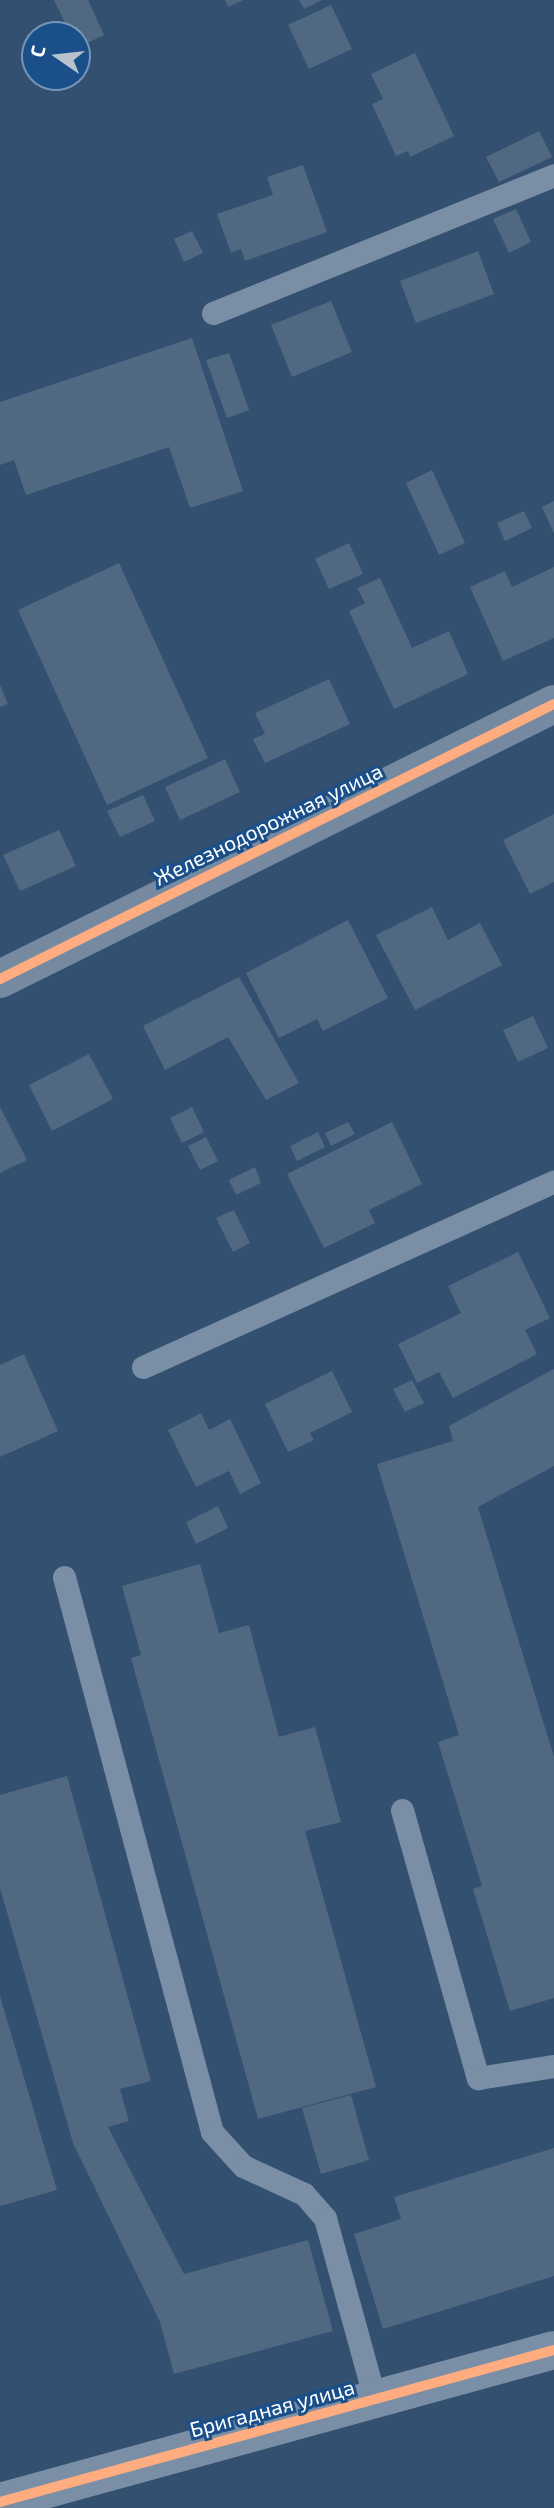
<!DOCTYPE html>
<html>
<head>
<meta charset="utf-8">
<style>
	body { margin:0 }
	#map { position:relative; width:554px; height:2508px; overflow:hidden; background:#335071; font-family:"Exo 2",sans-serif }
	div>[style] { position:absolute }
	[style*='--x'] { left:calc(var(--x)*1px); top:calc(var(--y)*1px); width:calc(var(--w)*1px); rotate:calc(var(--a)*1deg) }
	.building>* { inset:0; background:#516882 }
	.lane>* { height:23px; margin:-11.5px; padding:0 11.5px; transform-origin:11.5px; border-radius:11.5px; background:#7a8fa5 }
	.street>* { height:38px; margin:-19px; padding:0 19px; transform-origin:19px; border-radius:19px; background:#7a8fa5 }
	.secondary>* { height:38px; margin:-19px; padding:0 19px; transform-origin:19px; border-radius:19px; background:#758aa1 }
	.cycleway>* { height:10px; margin:-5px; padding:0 5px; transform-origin:5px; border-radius:5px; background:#ffac80 }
	span { translate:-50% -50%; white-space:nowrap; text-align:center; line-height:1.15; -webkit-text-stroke:6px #1a4f8a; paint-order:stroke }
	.street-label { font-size:21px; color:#fff }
	.north { position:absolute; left:21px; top:21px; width:70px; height:70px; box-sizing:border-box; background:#1a4f8a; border:2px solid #7695b9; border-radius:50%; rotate:284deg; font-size:19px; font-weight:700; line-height:28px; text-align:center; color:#fff }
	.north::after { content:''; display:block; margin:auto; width:24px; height:32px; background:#b8c2cd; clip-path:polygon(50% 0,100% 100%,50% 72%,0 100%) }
</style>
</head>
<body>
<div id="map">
	<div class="building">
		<div style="clip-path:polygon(54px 0,88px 0,104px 35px,77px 48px,77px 35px,71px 35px)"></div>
		<div style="clip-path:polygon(225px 0,243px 0,228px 7px)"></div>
		<div style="clip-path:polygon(299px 0,322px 0,304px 9px)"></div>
		<div style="clip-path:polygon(331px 5px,352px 49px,309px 69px,288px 25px)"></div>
		<div style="clip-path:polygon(415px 53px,454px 136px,410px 157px,408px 151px,396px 156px,372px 104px,383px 99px,371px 74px)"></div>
		<div style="clip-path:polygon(539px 131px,552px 157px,499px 182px,486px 157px)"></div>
		<div style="clip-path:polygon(303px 165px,327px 232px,245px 261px,241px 249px,231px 253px,217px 214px,273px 195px,267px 177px)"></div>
		<div style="clip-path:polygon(516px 209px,531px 242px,509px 253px,493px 219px)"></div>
		<div style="clip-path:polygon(192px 231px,203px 253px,184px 262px,174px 239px)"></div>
		<div style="clip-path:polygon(478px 251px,494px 294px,416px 323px,400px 281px)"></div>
		<div style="clip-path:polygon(331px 301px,352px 352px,292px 377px,271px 325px)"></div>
		<div style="clip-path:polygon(192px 338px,243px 491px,190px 508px,169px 447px,26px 495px,14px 460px,0 465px,0 402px)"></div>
		<div style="clip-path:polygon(229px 353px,249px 410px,227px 418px,206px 360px)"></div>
		<div style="clip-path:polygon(432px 470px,465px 543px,439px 555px,406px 483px)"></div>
		<div style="clip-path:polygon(554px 501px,554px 533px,542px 507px)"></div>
		<div style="clip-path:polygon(524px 511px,532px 528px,505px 541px,497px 523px)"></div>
		<div style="clip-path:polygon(349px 543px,363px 574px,329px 589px,315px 559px)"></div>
		<div style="clip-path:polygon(119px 563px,208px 758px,107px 805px,18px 610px)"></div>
		<div style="clip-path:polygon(554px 567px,554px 638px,503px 661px,470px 587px,505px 571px,512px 587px)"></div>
		<div style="clip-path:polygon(380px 578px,412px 648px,449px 631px,468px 674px,394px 709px,349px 611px,365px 603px,357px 588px)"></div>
		<div style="clip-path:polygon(329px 679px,350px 724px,265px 763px,253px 739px,265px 734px,255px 713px)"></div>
		<div style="clip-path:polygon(0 685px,8px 704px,0 707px)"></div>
		<div style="clip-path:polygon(225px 759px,240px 792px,180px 820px,165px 787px)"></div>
		<div style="clip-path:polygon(143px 795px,155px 821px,120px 837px,107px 811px)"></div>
		<div style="clip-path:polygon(554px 814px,554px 882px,530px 894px,503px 840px)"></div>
		<div style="clip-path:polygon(59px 830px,76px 866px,20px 891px,3px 855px)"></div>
		<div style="clip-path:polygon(432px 907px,448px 940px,480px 923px,502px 965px,415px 1010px,376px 935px)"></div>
		<div style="clip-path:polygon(348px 920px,388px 998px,323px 1031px,317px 1019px,279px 1038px,246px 973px)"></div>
		<div style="clip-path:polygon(239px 977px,299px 1083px,266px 1100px,228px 1037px,165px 1070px,143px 1026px)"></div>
		<div style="clip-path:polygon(533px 1016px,548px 1048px,518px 1062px,503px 1030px)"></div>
		<div style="clip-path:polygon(89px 1054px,113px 1099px,52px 1131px,29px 1085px)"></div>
		<div style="clip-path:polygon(0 1107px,27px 1160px,0 1173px)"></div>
		<div style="clip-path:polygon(192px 1107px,204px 1132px,182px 1143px,170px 1118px)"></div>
		<div style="clip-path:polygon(348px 1122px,355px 1134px,331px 1146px,325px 1133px)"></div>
		<div style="clip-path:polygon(392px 1122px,422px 1184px,369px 1210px,375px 1223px,324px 1248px,287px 1174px)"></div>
		<div style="clip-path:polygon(318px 1132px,325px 1147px,297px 1161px,290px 1146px)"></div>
		<div style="clip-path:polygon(206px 1137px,218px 1161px,200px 1170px,188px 1146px)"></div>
		<div style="clip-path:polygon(255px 1167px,261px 1183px,236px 1195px,229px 1180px)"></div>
		<div style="clip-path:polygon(234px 1210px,250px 1243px,233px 1252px,216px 1218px)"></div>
		<div style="clip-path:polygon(518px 1252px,550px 1318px,525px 1330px,537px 1354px,453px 1398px,439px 1372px,417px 1383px,398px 1344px,461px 1313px,448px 1286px)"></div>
		<div style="clip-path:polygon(24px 1354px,58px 1431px,0 1457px,0 1365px)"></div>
		<div style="clip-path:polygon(554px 1369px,554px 1466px,478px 1507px,554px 1757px,554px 1998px,510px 2011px,473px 1889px,482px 1886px,438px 1742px,459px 1735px,377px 1464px,453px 1441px,449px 1426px)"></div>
		<div style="clip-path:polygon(332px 1371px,352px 1412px,310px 1433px,314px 1440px,288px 1452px,265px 1404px)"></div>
		<div style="clip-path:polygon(412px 1380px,424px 1403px,405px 1412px,393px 1389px)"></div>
		<div style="clip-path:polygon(201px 1413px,209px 1430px,230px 1419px,261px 1483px,240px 1494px,229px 1471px,196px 1487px,168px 1430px)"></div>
		<div style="clip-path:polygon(218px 1506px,228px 1528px,196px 1544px,186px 1522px)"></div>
		<div style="clip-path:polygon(200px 1564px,219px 1633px,249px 1625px,279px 1737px,315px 1727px,341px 1822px,305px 1831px,376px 2087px,258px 2119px,131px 1658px,141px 1655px,122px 1586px)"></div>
		<div style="clip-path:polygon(67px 1776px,151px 2081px,120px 2089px,129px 2121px,108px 2127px,184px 2274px,308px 2240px,333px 2331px,174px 2374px,160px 2322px,73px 2143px,0 1888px,0 1795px)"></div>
		<div style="clip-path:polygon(0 1996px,57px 2190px,0 2206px)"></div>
		<div style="clip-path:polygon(351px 2095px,369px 2160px,321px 2174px,302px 2108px)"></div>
		<div style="clip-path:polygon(554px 2148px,554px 2276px,383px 2329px,354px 2234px,401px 2219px,394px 2197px)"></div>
	</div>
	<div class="lane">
		<div style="--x:213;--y:313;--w:368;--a:-22"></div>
		<div style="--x:143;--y:1367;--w:451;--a:-24.3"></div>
		<div style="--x:64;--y:1577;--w:574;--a:75.07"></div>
		<div style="--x:212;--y:2132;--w:46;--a:47.6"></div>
		<div style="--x:243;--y:2166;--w:67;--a:24.7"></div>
		<div style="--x:304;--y:2194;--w:32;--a:49"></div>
		<div style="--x:325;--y:2218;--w:189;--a:74.6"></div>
		<div style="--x:402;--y:1810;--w:279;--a:74.2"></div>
		<div style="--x:478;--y:2078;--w:77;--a:-9"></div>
	</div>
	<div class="street">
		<div style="--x:0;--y:2502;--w:574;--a:-15.34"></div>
	</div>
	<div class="secondary">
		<div style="--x:0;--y:979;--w:618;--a:-26.4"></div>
	</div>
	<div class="cycleway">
		<div style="--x:0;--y:979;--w:618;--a:-26.4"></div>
		<div style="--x:0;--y:2502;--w:574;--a:-15.34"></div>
	</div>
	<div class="street-label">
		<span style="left:268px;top:824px;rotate:-26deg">Железнодорожная улица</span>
		<span style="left:272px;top:2408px;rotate:-15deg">Бригадная улица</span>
	</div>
	<div class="north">С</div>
</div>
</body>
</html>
